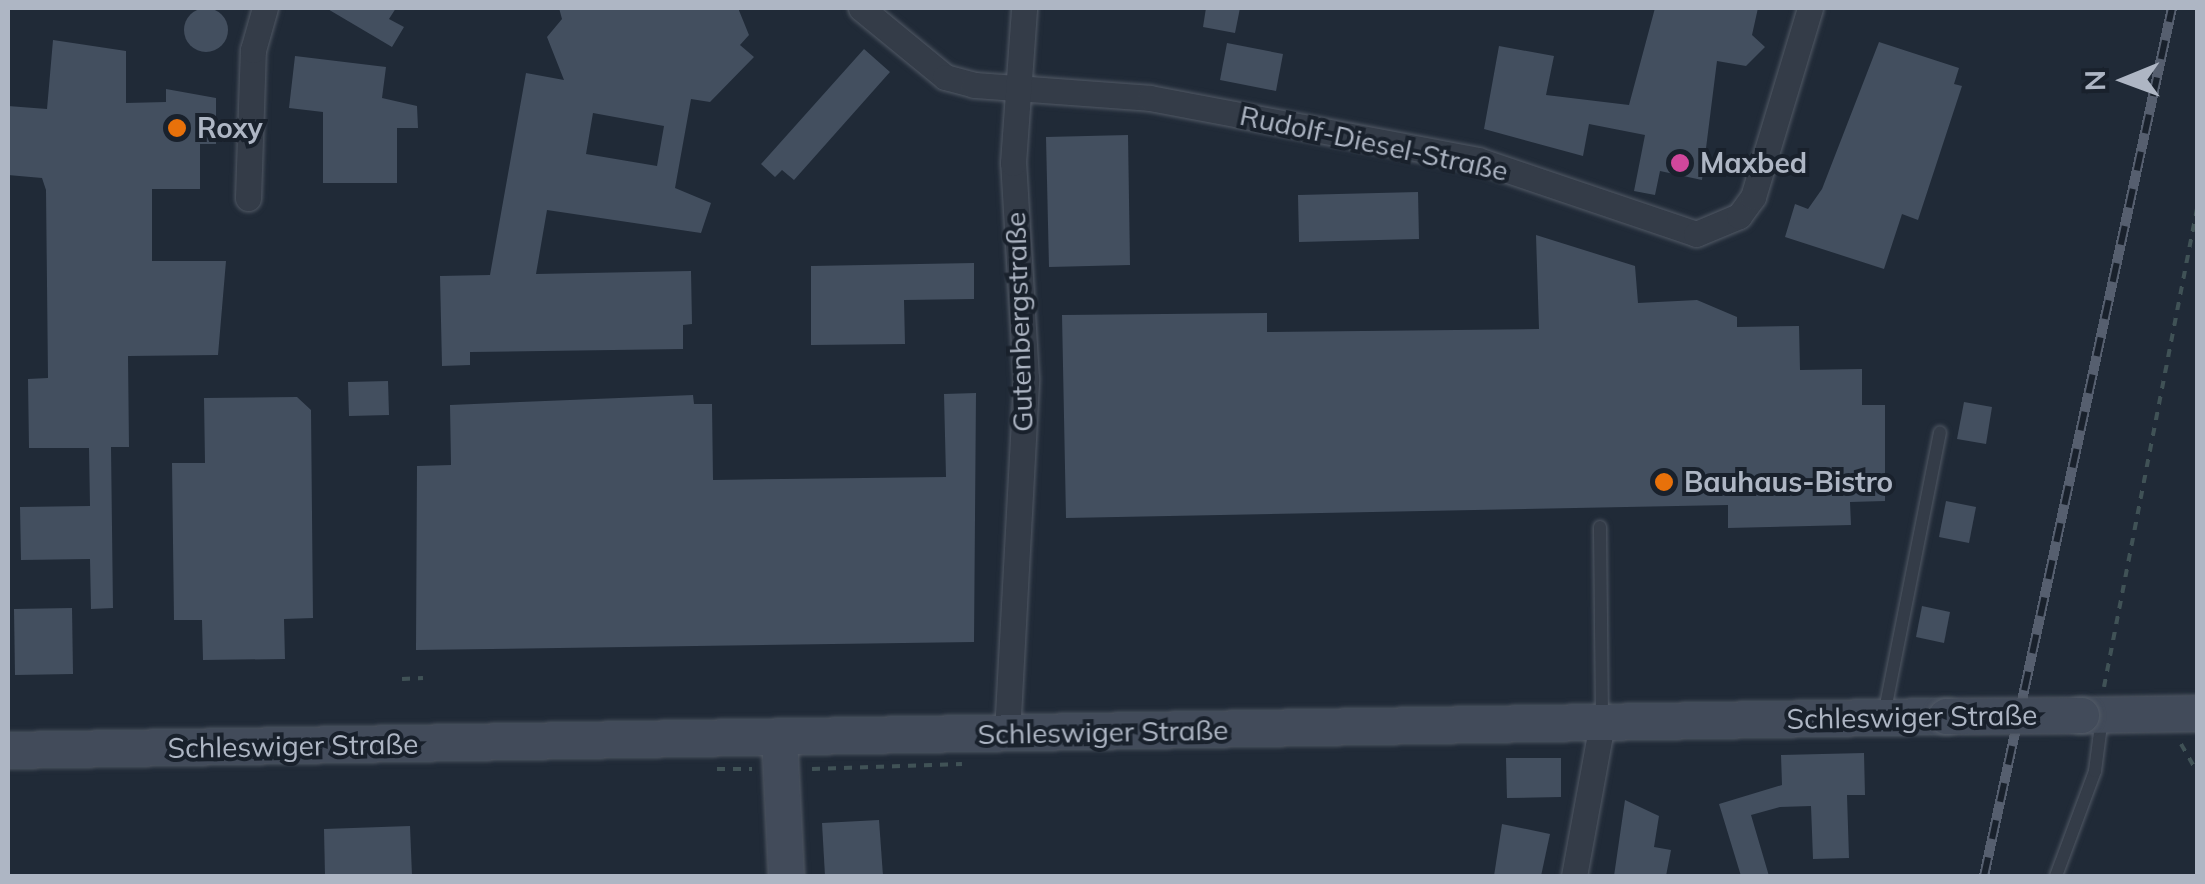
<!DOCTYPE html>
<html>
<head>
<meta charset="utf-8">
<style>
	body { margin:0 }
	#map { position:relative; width:2205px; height:884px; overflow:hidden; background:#202a37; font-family:Mulish,sans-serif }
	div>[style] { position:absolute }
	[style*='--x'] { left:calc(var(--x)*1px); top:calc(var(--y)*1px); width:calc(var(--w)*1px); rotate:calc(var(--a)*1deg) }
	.building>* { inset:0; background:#434f5f }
	.round { border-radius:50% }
	.path>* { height:4px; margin-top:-2px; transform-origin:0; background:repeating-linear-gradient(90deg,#405256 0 8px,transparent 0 16px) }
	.roads { filter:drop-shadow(0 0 2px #515965) drop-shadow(0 0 2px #515965) }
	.lane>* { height:12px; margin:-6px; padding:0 6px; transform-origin:6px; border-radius:6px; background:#343c48 }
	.street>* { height:25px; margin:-12.5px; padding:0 12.5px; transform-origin:12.5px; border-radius:12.5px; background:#343c48 }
	.secondary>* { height:35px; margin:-17.5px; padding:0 17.5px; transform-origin:17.5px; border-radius:17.5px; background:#424b5a }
	.rail>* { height:10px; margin-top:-5px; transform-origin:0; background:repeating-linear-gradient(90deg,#19212c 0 19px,#565f6f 0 38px); box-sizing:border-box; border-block:2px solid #565f6f }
	.bridges { filter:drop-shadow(0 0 2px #515965) drop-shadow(0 0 2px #515965) }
	.secondary-bridge>* { height:35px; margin:-17.5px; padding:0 17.5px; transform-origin:17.5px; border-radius:17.5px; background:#424b5a }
	.dots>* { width:28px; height:28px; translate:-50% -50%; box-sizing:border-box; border:5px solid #19212c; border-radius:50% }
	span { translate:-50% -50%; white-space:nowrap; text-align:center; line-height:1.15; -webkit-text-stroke:8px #19212c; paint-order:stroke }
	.poi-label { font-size:28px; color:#aeb6c4; font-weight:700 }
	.left { translate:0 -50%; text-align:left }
	.street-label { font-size:28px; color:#aeb6c4 }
	.frame { position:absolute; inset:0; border:10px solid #aeb6c4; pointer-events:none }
	.north { position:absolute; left:2075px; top:30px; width:100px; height:100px; -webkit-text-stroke:8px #19212c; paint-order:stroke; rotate:269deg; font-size:28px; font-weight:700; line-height:40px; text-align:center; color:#aeb6c4 }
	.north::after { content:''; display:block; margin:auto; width:35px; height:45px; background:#aeb6c4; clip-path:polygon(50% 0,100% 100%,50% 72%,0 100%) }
</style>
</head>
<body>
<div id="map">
	<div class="building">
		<div style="clip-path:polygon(326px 8px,396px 8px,389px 19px,404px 27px,392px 47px)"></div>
		<div style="clip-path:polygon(evenodd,559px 8px,738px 8px,749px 35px,740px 45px,754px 57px,710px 102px,691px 99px,675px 188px,711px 203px,701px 233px,547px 210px,536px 274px,691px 271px,692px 324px,683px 325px,683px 349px,470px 352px,470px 365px,442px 366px,440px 276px,490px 275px,526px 73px,564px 80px,547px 37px,562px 19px,559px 8px,593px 113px,664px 126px,657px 166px,586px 154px,593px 113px)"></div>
		<div style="clip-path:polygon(1206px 8px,1240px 8px,1235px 33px,1203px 27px)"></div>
		<div style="clip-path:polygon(1655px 8px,1758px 8px,1752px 35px,1765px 47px,1746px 66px,1717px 61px,1702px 180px,1660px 171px,1655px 195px,1634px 191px,1645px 135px,1589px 124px,1583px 156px,1484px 129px,1499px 46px,1554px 56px,1546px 95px,1629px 105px)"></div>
		<div class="round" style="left:184px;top:8px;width:44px;height:44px"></div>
		<div style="clip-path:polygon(53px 40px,126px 51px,126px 103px,166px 102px,166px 89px,216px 98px,216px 144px,200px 144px,200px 189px,152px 189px,152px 261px,226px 261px,218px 355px,128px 356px,129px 447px,111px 447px,113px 608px,91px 609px,90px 559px,21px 560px,20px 507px,90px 506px,89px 448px,29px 448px,28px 379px,48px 378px,46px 190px,42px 178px,8px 175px,8px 106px,47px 109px)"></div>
		<div style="clip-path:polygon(1879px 42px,1959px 68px,1954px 84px,1962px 86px,1918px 220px,1902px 214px,1884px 269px,1785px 237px,1795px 204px,1808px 209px,1822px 189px)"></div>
		<div style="clip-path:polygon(1227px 43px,1283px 54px,1276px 91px,1220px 80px)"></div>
		<div style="clip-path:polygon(864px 49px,890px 72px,794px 180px,782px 170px,775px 177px,761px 164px)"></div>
		<div style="clip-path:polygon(295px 56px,386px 67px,382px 98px,417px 106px,418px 128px,397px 128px,397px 183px,323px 183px,323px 112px,289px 108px)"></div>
		<div style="clip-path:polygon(1128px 135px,1130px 265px,1049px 267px,1046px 137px)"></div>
		<div style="clip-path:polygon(1418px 192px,1419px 239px,1299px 242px,1298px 195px)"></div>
		<div style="clip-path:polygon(1536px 235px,1635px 266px,1638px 303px,1697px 300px,1737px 317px,1737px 327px,1799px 326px,1800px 370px,1862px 369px,1862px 405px,1885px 405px,1885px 501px,1850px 502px,1851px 525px,1728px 528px,1728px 505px,1066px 518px,1062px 315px,1267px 313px,1267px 332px,1539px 329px)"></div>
		<div style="clip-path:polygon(974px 263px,974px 299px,904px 300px,905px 344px,811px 345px,811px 266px)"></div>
		<div style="clip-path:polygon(388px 381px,389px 415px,349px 416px,348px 382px)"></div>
		<div style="clip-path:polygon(976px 393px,974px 642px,416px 650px,417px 466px,451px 465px,450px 405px,693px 395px,694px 404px,712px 404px,713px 480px,946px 477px,944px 394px)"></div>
		<div style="clip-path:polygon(297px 397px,311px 410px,313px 618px,284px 619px,285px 659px,203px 660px,202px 620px,174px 620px,172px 463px,205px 463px,204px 398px)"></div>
		<div style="clip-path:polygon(1964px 402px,1992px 407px,1986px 444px,1957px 439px)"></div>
		<div style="clip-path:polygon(1946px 501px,1976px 507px,1969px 543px,1939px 537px)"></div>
		<div style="clip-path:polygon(1922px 606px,1950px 612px,1944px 643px,1916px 637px)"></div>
		<div style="clip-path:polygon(72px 608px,73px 674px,15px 675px,14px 609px)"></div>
		<div style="clip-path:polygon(1864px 753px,1865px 795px,1847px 795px,1849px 858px,1813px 859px,1811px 806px,1780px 807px,1751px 815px,1769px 876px,1741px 876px,1719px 804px,1782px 785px,1781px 755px)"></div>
		<div style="clip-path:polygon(1506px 758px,1561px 758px,1561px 797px,1507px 798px)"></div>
		<div style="clip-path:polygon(1625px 800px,1659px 816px,1654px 847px,1671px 850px,1666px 876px,1614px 876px)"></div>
		<div style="clip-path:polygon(879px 820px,883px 876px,825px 876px,822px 823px)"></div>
		<div style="clip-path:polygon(1502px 824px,1550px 834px,1541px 876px,1494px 876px)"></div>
		<div style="clip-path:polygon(410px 826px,412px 876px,325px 876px,324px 829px)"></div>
	</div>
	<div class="path">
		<div style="--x:402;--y:679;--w:21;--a:-3"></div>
		<div style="--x:2104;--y:687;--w:491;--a:-79"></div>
		<div style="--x:2181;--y:744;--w:34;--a:60"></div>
		<div style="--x:717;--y:769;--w:35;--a:0"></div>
		<div style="--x:812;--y:769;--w:150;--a:-1.9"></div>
	</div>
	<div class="roads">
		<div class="lane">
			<div style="--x:1600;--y:527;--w:193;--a:89.4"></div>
			<div style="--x:1884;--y:715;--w:288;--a:-78.8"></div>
			<div style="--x:2056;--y:876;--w:112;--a:-69.6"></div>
			<div style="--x:2095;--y:771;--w:54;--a:-82.6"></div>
		</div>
		<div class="street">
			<div style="--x:861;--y:8;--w:109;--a:39.4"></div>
			<div style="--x:945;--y:77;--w:30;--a:15"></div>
			<div style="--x:974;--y:85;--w:176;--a:4.2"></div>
			<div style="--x:1150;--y:98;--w:334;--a:10.7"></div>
			<div style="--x:1478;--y:160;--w:230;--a:18.7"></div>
			<div style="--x:1696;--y:234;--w:47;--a:-22.7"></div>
			<div style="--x:1739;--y:216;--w:24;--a:-54"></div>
			<div style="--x:1753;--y:197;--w:197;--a:-73.2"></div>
			<div style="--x:248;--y:198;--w:148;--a:-88.1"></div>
			<div style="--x:253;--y:50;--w:44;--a:-74.1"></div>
			<div style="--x:1007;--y:734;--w:356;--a:-86.9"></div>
			<div style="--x:1026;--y:379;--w:216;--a:-93.4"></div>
			<div style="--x:1013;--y:163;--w:155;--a:-85.9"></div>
			<div style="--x:1574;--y:876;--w:156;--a:-79.6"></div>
		</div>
		<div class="secondary">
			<div style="--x:2081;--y:715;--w:117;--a:-1"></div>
			<div style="--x:779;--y:738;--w:138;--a:87.1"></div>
			<div style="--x:8;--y:750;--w:1938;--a:-1.01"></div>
		</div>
	</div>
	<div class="rail">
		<div style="--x:1984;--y:876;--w:888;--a:-77.78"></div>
	</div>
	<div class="bridges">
		<div class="secondary-bridge">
			<div style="--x:1946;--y:716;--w:135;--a:-0.4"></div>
		</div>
	</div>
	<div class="dots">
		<div style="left:177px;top:128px;background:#e8710a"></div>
		<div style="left:1680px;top:163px;background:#d1479c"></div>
		<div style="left:1664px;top:482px;background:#e8710a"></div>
	</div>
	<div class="poi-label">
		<span class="left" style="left:197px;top:128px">Roxy</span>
		<span class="left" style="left:1700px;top:163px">Maxbed</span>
		<span class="left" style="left:1684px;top:482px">Bauhaus-Bistro</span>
	</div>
	<div class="street-label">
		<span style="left:1374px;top:143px;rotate:12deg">Rudolf-Diesel-Straße</span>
		<span style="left:1019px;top:322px;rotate:-92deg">Gutenbergstraße</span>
		<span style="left:1912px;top:717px;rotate:-1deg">Schleswiger Straße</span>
		<span style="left:1103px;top:732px;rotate:-1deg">Schleswiger Straße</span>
		<span style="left:293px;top:746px;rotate:-1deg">Schleswiger Straße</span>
	</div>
	<div class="frame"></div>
	<div class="north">N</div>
</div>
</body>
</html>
